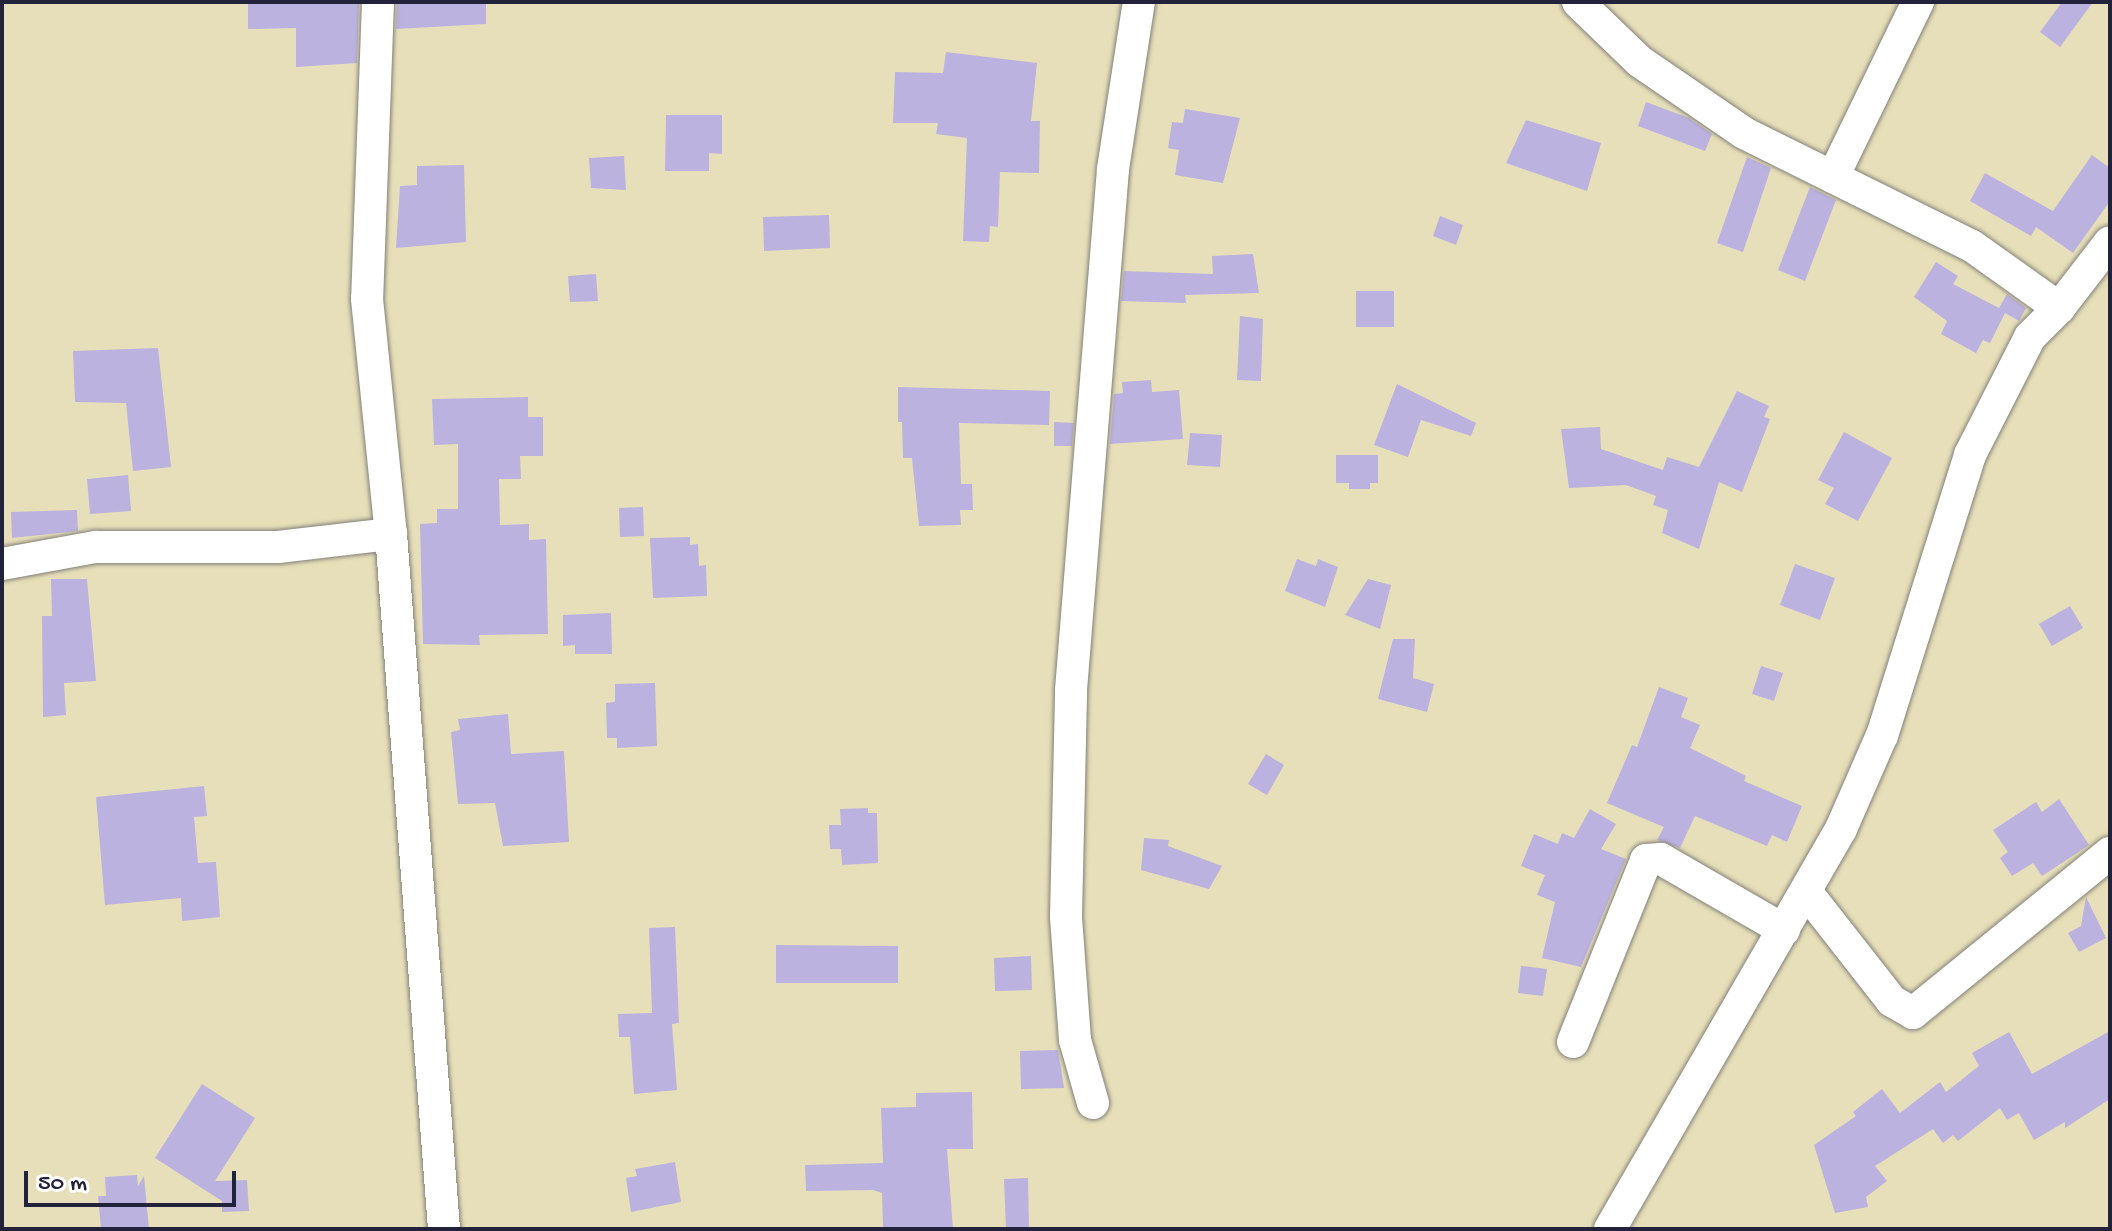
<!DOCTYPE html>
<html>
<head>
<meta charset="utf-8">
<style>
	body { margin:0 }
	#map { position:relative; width:2112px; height:1231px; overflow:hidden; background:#e7dfb9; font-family:"Gochi Hand",sans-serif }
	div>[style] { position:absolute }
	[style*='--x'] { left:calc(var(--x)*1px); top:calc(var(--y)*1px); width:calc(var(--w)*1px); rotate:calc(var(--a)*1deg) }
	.building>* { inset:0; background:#bcb2e0 }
	.roads { filter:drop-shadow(0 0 2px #84807a) drop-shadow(0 0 2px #84807a) }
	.minor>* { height:32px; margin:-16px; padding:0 16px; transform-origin:16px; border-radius:16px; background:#fff }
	span { translate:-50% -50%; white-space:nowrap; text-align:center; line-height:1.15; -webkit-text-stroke:7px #fff; paint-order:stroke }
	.frame { position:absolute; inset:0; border:4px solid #22223b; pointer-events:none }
	.scale { position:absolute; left:24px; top:1171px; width:212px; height:36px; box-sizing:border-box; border:4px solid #22223b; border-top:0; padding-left:10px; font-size:24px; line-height:28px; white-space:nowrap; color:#22223b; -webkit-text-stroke:6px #fff; paint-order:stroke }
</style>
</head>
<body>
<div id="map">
	<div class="building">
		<div style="clip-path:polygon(248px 2px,359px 4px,357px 63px,296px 67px,296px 28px,248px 29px)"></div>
		<div style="clip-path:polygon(397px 2px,486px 2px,486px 24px,396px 29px)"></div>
		<div style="clip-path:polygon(2062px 2px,2093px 2px,2060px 47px,2040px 32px)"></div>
		<div style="clip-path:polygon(946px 52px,1037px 63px,1031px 121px,1040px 121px,1039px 173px,1000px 172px,998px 227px,990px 226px,989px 242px,963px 241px,967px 138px,936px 134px,938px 123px,893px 123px,895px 72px,943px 73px)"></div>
		<div style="clip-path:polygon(1646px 102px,1689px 118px,1712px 134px,1705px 151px,1638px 126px)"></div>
		<div style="clip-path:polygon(1185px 109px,1240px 118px,1223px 183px,1175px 175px,1179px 150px,1168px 148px,1172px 122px,1183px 123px)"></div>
		<div style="clip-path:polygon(666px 115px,722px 115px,722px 154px,709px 153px,709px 171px,665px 171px)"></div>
		<div style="clip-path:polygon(1526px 120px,1601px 143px,1587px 191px,1506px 163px)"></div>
		<div style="clip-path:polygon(2092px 155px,2110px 168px,2110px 201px,2073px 253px,2036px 227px,2031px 236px,1970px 201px,1985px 173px,2053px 211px)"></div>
		<div style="clip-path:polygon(624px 156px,626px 190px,591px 188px,589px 158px)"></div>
		<div style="clip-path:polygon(1747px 157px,1771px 168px,1743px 252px,1717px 243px)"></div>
		<div style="clip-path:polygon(464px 165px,466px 242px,396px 248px,400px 186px,417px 185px,417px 166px)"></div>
		<div style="clip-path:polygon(1810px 187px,1836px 200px,1805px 281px,1778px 270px)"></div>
		<div style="clip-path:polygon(829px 215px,830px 248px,764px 251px,763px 217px)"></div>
		<div style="clip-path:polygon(1440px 216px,1463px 225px,1456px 245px,1433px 236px)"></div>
		<div style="clip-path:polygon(1253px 254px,1259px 293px,1185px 295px,1186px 303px,1121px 301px,1124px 271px,1213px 274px,1212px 256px)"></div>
		<div style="clip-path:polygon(1936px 262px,1958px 276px,1953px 284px,1999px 308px,2007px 294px,2026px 308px,2019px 321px,2005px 313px,1990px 343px,1983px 340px,1976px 353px,1941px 334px,1947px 321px,1914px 297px)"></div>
		<div style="clip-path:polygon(596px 274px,598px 301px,570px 302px,568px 276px)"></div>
		<div style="clip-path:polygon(1356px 291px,1394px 291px,1394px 327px,1356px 327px)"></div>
		<div style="clip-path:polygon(1240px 316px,1263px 319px,1261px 381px,1237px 380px)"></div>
		<div style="clip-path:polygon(158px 348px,171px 467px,133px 471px,126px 403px,75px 402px,73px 351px)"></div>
		<div style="clip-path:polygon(1151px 380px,1152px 392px,1179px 390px,1183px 439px,1110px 444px,1114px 394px,1123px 393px,1122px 382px)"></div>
		<div style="clip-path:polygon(1397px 384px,1476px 423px,1471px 436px,1421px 420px,1408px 457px,1374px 445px)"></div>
		<div style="clip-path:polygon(898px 387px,1050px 391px,1049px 425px,959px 423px,961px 484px,972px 484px,973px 510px,960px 510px,961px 525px,919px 526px,912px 458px,903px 458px,902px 422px,898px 422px)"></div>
		<div style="clip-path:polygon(1737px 391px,1769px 406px,1764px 417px,1770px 419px,1742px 492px,1719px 482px,1699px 549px,1662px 533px,1668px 510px,1653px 505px,1656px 496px,1626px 485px,1569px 488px,1561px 429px,1600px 427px,1601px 449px,1663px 470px,1667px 457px,1699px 467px)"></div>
		<div style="clip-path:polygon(528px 397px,528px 417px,543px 417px,543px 456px,520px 456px,521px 479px,499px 479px,500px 525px,529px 524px,529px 540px,546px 539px,548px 634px,479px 635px,480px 645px,423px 644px,420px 524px,437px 523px,437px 509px,458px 509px,458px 444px,434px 445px,432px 399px)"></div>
		<div style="clip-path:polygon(1054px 422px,1074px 423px,1072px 446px,1054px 446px)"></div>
		<div style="clip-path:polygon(1844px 432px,1892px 458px,1858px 521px,1825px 504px,1834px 488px,1818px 480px)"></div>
		<div style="clip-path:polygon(1190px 433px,1222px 435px,1220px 467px,1187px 465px)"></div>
		<div style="clip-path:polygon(1336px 455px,1378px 455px,1378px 483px,1370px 483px,1370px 489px,1349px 489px,1349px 483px,1336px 483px)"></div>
		<div style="clip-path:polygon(128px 475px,131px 511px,90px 514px,87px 479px)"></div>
		<div style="clip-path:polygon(643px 507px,644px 536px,620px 537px,619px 508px)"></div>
		<div style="clip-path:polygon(77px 510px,78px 531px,12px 538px,11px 512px)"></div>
		<div style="clip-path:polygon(690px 537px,690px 545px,698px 544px,699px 566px,706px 565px,707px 596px,653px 598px,650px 538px)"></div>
		<div style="clip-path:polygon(1297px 559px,1316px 566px,1318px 559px,1338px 567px,1325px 607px,1285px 591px)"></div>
		<div style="clip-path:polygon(1795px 564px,1835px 578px,1820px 620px,1780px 605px)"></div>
		<div style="clip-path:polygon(51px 579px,87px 579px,96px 681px,64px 683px,66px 715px,43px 717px,42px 616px,52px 616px)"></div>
		<div style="clip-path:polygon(1368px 579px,1391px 585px,1380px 629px,1345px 615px)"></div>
		<div style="clip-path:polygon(2070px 606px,2083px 628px,2052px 646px,2039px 624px)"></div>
		<div style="clip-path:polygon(611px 613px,612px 654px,575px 654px,575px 645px,563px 646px,563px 615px)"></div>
		<div style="clip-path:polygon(1393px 639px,1415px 639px,1413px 678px,1434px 684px,1427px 712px,1378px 699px)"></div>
		<div style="clip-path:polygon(1761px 666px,1783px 673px,1774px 701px,1752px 694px)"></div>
		<div style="clip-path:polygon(655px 683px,657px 746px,617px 748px,617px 738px,607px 738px,606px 703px,615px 702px,615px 684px)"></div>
		<div style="clip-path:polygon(1659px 687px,1688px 698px,1681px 717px,1700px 725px,1690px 748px,1746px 776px,1744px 781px,1802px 806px,1787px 842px,1772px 835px,1767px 846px,1695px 816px,1680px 848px,1657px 840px,1664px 827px,1607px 803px,1632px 745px,1637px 747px)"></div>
		<div style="clip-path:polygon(508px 714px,511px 754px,564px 751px,569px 842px,503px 846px,495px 803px,458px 804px,451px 732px,460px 730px,458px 719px)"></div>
		<div style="clip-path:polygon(1266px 754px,1284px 765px,1267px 795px,1248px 784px)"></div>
		<div style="clip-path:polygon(204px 786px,207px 816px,194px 817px,198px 863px,216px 862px,220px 917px,182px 921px,181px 898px,105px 905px,96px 797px)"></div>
		<div style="clip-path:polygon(2059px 799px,2089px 845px,2042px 876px,2033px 863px,2012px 876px,2000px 858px,2008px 852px,1993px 830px,2036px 802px,2042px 812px)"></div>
		<div style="clip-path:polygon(868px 808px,868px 813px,877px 813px,878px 863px,842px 865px,841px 849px,830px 849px,829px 825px,841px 825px,840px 809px)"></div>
		<div style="clip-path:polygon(1590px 809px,1616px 824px,1601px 849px,1626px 859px,1581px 967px,1542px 958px,1555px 902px,1537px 895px,1545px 875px,1521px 866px,1534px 834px,1558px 844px,1562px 833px,1574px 838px)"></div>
		<div style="clip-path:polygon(1144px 838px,1169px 840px,1168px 846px,1222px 866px,1209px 889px,1141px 870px)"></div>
		<div style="clip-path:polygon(2086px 897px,2106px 938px,2079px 952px,2068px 933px,2081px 926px)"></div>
		<div style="clip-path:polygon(675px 927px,679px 1023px,672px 1024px,677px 1090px,634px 1094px,630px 1037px,619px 1037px,618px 1014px,652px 1013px,649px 928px)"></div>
		<div style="clip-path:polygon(776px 945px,898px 946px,898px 983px,776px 983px)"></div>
		<div style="clip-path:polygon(1031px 956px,1032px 990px,995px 991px,994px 958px)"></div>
		<div style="clip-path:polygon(1521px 966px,1547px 969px,1543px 996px,1518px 993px)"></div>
		<div style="clip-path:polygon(2110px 1031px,2110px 1099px,2065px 1128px,2065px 1122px,2034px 1140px,2019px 1113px,2007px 1120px,2000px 1108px,1958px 1141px,1953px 1135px,1943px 1143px,1933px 1129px,1875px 1166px,1887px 1181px,1866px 1197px,1868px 1207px,1835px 1213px,1814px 1145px,1856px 1116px,1853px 1112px,1882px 1089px,1900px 1113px,1940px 1082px,1946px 1092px,1979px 1066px,1972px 1053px,2009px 1032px,2032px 1074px)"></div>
		<div style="clip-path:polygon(1058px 1050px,1064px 1088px,1021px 1089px,1020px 1051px)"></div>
		<div style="clip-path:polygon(202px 1084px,255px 1118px,215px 1181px,247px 1180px,249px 1211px,222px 1212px,222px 1201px,155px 1158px)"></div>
		<div style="clip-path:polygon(972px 1092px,973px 1149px,947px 1149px,953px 1229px,883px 1229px,882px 1193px,873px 1190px,806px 1191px,805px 1165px,883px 1163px,881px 1108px,916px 1107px,916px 1093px)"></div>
		<div style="clip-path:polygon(675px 1162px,681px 1202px,631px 1212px,626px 1178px,637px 1176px,635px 1169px)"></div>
		<div style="clip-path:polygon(137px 1175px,138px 1186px,144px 1176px,149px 1229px,101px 1229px,98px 1196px,106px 1196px,105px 1177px)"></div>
		<div style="clip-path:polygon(1028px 1178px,1029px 1229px,1006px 1229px,1004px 1179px)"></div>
	</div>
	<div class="roads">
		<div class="minor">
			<div style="--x:378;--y:2;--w:297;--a:92.1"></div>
			<div style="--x:367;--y:299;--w:236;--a:84.2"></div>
			<div style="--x:391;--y:534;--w:697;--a:85.64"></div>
			<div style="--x:1578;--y:2;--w:85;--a:44"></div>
			<div style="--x:1639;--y:61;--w:127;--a:34.4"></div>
			<div style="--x:1744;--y:133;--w:254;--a:26.4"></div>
			<div style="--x:1972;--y:246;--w:107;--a:35.5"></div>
			<div style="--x:2059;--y:308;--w:41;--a:135"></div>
			<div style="--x:2030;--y:337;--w:132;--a:117"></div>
			<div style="--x:1970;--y:455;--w:294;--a:107.4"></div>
			<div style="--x:1882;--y:735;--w:103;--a:113.6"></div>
			<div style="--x:1841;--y:829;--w:462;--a:120"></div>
			<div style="--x:1833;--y:177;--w:195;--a:-64.1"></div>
			<div style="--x:2059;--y:308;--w:83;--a:-52.3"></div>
			<div style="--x:2;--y:564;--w:96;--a:-10.3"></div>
			<div style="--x:96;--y:547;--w:182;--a:0"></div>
			<div style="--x:278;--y:547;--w:114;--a:-6.6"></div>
			<div style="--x:1808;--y:894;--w:136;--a:51.9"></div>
			<div style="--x:1892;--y:1001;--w:24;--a:30"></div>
			<div style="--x:1913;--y:1013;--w:254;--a:-39.1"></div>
			<div style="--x:1573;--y:1042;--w:196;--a:-68.1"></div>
			<div style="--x:1646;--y:860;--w:15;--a:-4"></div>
			<div style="--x:1661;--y:859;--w:142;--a:30"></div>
			<div style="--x:1093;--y:1103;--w:66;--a:-105.9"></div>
			<div style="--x:1075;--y:1040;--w:124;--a:-94.2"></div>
			<div style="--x:1066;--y:916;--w:226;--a:-88.7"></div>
			<div style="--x:1071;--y:690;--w:523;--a:-85.39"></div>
			<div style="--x:1113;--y:169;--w:169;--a:-81.2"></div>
		</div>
	</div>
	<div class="frame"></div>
	<div class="scale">50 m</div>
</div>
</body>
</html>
